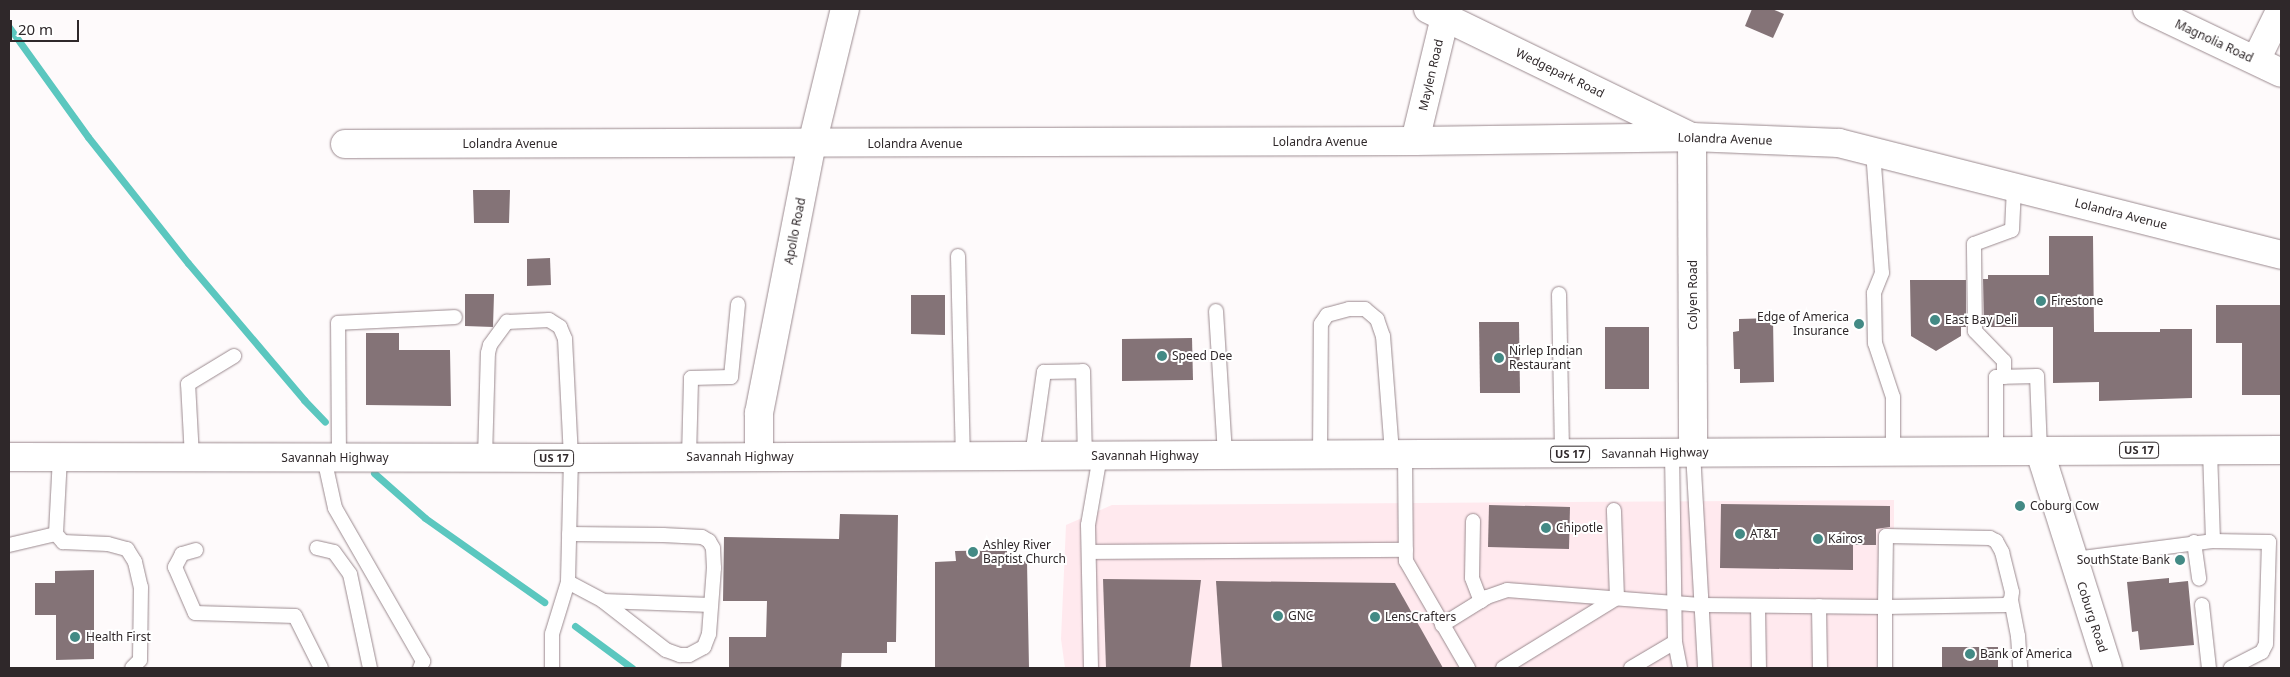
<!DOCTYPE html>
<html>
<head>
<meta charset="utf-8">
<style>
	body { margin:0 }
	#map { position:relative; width:2290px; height:677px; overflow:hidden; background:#fefafb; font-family:"Noto Sans",sans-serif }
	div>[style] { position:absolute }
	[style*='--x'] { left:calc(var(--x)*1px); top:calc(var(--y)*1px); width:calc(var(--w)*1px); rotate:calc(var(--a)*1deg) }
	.built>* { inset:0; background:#ffe9ee }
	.stream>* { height:7px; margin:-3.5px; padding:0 3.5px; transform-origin:3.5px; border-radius:3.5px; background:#5bc7bf }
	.building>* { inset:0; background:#847377 }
	.roads { filter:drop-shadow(0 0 1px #9b8a8f) drop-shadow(0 0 1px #9b8a8f) }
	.service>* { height:14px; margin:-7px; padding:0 7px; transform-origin:7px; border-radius:7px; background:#fff }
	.minor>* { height:28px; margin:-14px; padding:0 14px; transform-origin:14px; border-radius:14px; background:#fff }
	.trunk>* { height:28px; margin:-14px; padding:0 14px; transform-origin:14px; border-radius:14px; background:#fff }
	.dots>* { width:14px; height:14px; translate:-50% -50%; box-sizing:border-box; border:2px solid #fff; border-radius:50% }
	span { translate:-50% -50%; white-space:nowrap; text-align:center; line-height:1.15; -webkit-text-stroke:4px #fff; paint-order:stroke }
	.shield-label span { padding:1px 4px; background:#fff; border:1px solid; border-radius:4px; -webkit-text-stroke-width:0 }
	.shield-label { font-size:11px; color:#2f282a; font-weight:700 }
	.street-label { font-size:12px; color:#2f282a }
	.poi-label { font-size:12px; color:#2f282a }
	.left { translate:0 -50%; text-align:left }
	.right { translate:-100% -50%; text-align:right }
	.frame { position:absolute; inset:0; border:10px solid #2f282a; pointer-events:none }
	.scale { position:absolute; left:10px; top:20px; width:69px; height:22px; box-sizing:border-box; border:2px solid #2f282a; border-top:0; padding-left:6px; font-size:15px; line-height:18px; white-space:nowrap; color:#2f282a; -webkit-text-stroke:4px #fff; paint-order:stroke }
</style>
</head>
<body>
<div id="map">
	<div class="built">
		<div style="clip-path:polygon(1894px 500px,1894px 533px,1881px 534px,1877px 668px,1065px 668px,1061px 639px,1066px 525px,1112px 505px)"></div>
	</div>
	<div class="stream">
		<div style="--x:9;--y:27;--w:135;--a:54.3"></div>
		<div style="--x:88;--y:137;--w:161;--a:51.6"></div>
		<div style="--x:188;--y:263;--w:180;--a:49.7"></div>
		<div style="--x:304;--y:400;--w:30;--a:46"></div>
		<div style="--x:374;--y:473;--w:68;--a:41.4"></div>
		<div style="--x:425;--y:518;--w:146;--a:35.2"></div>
		<div style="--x:575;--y:626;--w:71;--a:36.4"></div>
	</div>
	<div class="building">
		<div style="clip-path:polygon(1752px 9px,1772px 9px,1784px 14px,1773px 38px,1745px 26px)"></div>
		<div style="clip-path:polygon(473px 190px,510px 190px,509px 223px,474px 223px)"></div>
		<div style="clip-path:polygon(2049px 236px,2093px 236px,2094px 332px,2160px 332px,2160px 329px,2192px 329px,2192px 398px,2099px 401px,2099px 382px,2053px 383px,2053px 327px,1984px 327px,1983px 279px,1988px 279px,1988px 275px,2049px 275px)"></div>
		<div style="clip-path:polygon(550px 258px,551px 285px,527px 286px,527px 259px)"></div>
		<div style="clip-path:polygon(1910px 280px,1966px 280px,1966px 327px,1961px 327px,1961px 336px,1936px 351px,1911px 336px)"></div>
		<div style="clip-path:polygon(465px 294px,494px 294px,493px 327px,465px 326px)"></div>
		<div style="clip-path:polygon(911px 295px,945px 295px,945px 335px,911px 334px)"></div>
		<div style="clip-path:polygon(2216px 305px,2281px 305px,2281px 395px,2242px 395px,2242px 343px,2216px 343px)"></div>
		<div style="clip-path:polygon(1773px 318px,1774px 382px,1740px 383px,1740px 369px,1734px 369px,1733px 332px,1739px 331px,1739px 319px)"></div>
		<div style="clip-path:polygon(1479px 322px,1519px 322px,1520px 393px,1480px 393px)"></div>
		<div style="clip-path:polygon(1605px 327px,1649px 327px,1649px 389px,1605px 389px)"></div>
		<div style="clip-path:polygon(366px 333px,399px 333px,399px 350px,450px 350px,451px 406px,366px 405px)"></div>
		<div style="clip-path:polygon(1192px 338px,1193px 380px,1122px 381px,1122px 339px)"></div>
		<div style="clip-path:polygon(1721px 504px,1890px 506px,1890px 527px,1876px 529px,1876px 545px,1853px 545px,1853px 570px,1720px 568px)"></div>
		<div style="clip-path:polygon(1489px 505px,1570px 507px,1569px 549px,1488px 547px)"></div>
		<div style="clip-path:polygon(840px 514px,898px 515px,896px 642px,887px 642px,887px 653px,842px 653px,841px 668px,729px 668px,729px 637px,766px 637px,767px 601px,723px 601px,724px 537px,839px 539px)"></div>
		<div style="clip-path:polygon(1007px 550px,1007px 562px,1027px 561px,1029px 668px,935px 668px,935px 562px,956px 561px,955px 551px)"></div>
		<div style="clip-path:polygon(94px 570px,94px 659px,56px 660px,56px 615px,35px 615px,35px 583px,55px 583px,55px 571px)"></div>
		<div style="clip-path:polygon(2169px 578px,2169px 583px,2188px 581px,2194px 645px,2140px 650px,2138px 631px,2132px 632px,2127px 582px)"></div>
		<div style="clip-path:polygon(1103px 579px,1201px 580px,1190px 668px,1106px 668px)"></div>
		<div style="clip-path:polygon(1216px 581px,1395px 583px,1443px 668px,1222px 668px)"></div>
		<div style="clip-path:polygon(1942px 647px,1998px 647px,1998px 668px,1942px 668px)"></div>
	</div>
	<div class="roads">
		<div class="service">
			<div style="--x:1873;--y:151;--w:122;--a:85.8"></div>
			<div style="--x:1882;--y:273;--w:22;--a:112"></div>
			<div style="--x:1874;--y:293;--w:50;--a:88.9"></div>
			<div style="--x:1875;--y:343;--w:57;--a:71.6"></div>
			<div style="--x:1893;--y:397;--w:55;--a:90"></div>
			<div style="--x:958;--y:256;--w:200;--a:88.6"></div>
			<div style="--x:1559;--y:294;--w:160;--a:88.9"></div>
			<div style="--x:1216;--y:311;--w:144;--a:86.4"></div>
			<div style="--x:2004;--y:377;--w:16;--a:-90"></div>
			<div style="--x:2004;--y:361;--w:42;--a:-134"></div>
			<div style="--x:1975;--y:331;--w:87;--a:-90.7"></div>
			<div style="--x:1974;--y:244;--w:40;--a:-20.2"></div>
			<div style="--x:2012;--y:230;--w:43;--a:-87.3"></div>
			<div style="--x:1996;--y:451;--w:74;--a:-90"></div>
			<div style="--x:1996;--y:377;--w:41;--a:-1.4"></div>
			<div style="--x:2037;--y:376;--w:76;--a:87.7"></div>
			<div style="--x:1693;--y:452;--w:216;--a:86.8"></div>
			<div style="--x:1672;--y:453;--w:189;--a:89.1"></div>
			<div style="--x:1675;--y:642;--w:26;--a:79"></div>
			<div style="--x:1320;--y:455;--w:131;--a:-89.6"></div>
			<div style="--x:1321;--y:324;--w:11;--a:-56"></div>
			<div style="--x:1327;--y:315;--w:23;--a:-15"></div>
			<div style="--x:1349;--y:309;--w:16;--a:0"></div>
			<div style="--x:1365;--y:309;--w:16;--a:40"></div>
			<div style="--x:1377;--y:319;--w:18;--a:71"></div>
			<div style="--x:1383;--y:336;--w:118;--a:85.6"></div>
			<div style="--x:1405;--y:455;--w:106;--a:89.5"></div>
			<div style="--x:1406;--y:561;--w:124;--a:59.9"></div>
			<div style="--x:1032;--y:456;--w:85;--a:-81.9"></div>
			<div style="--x:1044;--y:372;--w:39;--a:-1"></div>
			<div style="--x:1083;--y:371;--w:85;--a:88.7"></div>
			<div style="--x:60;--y:457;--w:77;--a:93"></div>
			<div style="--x:56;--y:534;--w:11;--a:49"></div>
			<div style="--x:63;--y:542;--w:45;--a:2.5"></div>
			<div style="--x:108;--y:544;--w:20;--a:15"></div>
			<div style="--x:127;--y:549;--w:15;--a:58"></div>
			<div style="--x:135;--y:562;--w:26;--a:77"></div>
			<div style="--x:141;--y:587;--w:73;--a:90.8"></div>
			<div style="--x:140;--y:660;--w:11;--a:135"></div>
			<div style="--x:192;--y:457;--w:73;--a:-93.1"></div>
			<div style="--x:188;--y:384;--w:54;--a:-31.3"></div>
			<div style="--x:689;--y:457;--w:79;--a:-88.5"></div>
			<div style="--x:691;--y:378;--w:40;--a:-1.4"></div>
			<div style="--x:731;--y:377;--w:73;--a:-84.5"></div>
			<div style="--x:324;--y:458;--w:51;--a:77.6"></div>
			<div style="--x:335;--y:508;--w:177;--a:60.1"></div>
			<div style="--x:423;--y:661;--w:8;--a:113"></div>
			<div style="--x:339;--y:458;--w:135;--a:-90.4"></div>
			<div style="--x:338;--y:323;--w:117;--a:-2.9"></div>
			<div style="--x:485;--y:458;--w:105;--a:-88.4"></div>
			<div style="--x:488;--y:353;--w:8;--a:-76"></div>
			<div style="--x:490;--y:345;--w:29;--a:-54"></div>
			<div style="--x:507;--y:322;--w:42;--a:-2.7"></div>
			<div style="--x:549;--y:320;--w:13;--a:32"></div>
			<div style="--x:560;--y:327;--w:13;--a:67"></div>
			<div style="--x:565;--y:339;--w:119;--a:87.1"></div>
			<div style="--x:571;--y:458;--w:124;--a:91.4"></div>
			<div style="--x:568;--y:582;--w:54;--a:107.1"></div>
			<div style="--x:552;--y:634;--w:34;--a:90"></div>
			<div style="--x:1473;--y:521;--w:57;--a:91"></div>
			<div style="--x:1472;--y:578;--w:25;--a:69"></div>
			<div style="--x:1886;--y:536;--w:104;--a:1.1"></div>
			<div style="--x:1990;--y:538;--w:7;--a:27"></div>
			<div style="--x:1996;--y:541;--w:13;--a:61"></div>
			<div style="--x:2002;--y:552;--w:41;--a:76"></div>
			<div style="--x:2012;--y:592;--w:8;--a:97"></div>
			<div style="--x:2011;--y:600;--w:7;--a:135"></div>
			<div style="--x:2006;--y:605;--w:121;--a:179.1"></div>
			<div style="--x:1885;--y:607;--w:71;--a:-89.2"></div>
			<div style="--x:2213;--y:541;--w:56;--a:1"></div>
			<div style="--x:2269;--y:542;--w:102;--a:91.7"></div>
			<div style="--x:2266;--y:644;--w:9;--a:117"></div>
			<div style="--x:2262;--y:652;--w:35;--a:153"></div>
			<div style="--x:2194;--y:542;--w:37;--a:82"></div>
			<div style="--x:9;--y:545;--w:48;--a:-13.2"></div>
			<div style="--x:317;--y:548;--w:17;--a:13"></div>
			<div style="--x:334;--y:552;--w:27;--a:54"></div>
			<div style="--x:350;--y:574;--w:96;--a:78"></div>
			<div style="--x:196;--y:550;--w:15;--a:164"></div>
			<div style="--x:182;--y:554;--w:15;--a:118"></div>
			<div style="--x:175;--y:567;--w:50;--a:66.5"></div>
			<div style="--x:195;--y:613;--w:100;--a:1.7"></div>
			<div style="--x:295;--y:616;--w:58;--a:63.4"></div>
			<div style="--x:1089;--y:552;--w:317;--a:-0.4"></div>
			<div style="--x:2074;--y:559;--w:140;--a:-7.4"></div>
			<div style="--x:2213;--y:541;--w:91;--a:-91.9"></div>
			<div style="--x:568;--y:582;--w:40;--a:28"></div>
			<div style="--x:603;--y:601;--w:80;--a:37.9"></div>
			<div style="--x:666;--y:650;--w:15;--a:20"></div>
			<div style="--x:680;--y:655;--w:9;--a:0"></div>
			<div style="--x:689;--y:655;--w:17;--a:-28"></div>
			<div style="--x:704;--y:647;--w:14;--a:-69"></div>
			<div style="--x:709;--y:634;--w:66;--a:-85.7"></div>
			<div style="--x:714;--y:568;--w:20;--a:-93"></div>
			<div style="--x:713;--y:548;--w:8;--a:-120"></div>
			<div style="--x:709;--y:541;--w:8;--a:-150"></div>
			<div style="--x:702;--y:537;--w:39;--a:-177"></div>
			<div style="--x:663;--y:535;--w:94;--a:-179.4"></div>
			<div style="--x:2011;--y:600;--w:37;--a:79"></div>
			<div style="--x:2018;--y:636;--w:32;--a:86"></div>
			<div style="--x:603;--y:601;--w:108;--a:2.1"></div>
			<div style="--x:2202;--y:605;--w:63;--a:83.7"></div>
			<div style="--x:1758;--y:606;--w:62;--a:89.1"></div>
			<div style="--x:1819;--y:606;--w:62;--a:89.1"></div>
			<div style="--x:1442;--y:625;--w:53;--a:-31.9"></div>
			<div style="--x:1487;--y:597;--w:21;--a:-19"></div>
			<div style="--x:1507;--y:590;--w:197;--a:4.4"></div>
			<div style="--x:1703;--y:605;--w:182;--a:0.6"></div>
			<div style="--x:1885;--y:607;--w:61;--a:90"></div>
			<div style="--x:1091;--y:668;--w:143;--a:-91.2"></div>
			<div style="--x:1088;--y:525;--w:70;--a:-80.1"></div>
			<div style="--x:1503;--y:668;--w:134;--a:-31.6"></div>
			<div style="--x:1617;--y:598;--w:88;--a:-92"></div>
			<div style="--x:1631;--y:668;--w:51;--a:-30.6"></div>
		</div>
		<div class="minor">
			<div style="--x:1428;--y:9;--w:293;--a:25.9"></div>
			<div style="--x:1692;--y:137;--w:315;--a:89.8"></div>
			<div style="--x:2147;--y:9;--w:148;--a:25.5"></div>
			<div style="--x:2256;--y:60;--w:57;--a:-63.9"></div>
			<div style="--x:1415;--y:141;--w:136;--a:-76.4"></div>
			<div style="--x:345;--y:144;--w:1070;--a:-0.16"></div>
			<div style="--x:1415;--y:141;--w:277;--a:-0.8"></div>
			<div style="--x:1692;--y:137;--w:147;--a:2.3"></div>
			<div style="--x:1839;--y:143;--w:456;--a:14.2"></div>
			<div style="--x:2040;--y:452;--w:226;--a:72.5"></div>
			<div style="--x:759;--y:456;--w:43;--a:-90"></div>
			<div style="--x:759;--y:413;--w:274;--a:-78.9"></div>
			<div style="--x:812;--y:144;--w:139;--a:-76.3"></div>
		</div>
		<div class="trunk">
			<div style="--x:9;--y:457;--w:562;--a:0.1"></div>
			<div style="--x:571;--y:458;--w:1710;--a:-0.27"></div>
		</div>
	</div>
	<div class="dots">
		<div style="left:2041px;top:301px;background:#438a85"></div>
		<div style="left:1935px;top:320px;background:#438a85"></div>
		<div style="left:1859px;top:324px;background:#438a85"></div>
		<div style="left:1162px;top:356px;background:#438a85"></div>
		<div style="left:1499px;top:358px;background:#438a85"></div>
		<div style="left:2020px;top:506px;background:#438a85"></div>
		<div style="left:1546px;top:528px;background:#438a85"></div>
		<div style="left:1740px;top:534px;background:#438a85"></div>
		<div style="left:1818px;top:539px;background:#438a85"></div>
		<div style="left:973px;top:552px;background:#438a85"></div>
		<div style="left:2180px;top:560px;background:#438a85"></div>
		<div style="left:1278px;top:616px;background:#438a85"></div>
		<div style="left:1375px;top:617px;background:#438a85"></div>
		<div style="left:75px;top:637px;background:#438a85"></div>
		<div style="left:1970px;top:654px;background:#438a85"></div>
	</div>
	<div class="shield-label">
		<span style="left:2139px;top:450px">US 17</span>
		<span style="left:1570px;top:454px">US 17</span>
		<span style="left:554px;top:458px">US 17</span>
	</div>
	<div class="street-label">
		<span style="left:2214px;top:41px;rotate:25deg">Magnolia Road</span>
		<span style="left:1560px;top:73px;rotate:26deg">Wedgepark Road</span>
		<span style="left:1431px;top:75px;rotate:-77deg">Maylen Road</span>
		<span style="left:1725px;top:139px;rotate:2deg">Lolandra Avenue</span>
		<span style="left:1320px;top:142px">Lolandra Avenue</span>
		<span style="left:510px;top:144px">Lolandra Avenue</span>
		<span style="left:915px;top:144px">Lolandra Avenue</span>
		<span style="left:2121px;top:214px;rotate:14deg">Lolandra Avenue</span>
		<span style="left:795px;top:231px;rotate:-79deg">Apollo Road</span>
		<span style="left:1693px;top:295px;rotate:-90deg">Colyen Road</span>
		<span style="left:1655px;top:453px;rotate:-1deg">Savannah Highway</span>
		<span style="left:1145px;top:456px">Savannah Highway</span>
		<span style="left:740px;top:457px">Savannah Highway</span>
		<span style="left:335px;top:458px">Savannah Highway</span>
		<span style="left:2092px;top:617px;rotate:72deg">Coburg Road</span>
	</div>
	<div class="poi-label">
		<span class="left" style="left:2051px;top:301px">Firestone</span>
		<span class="right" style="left:1849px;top:324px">Edge of America<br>Insurance</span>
		<span class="left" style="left:1945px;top:320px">East Bay Deli</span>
		<span class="left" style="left:1509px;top:358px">Nirlep Indian<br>Restaurant</span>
		<span class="left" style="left:1172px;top:356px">Speed Dee</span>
		<span class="left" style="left:2030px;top:506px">Coburg Cow</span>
		<span class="left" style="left:1556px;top:528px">Chipotle</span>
		<span class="left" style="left:1750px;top:534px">AT&amp;T</span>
		<span class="left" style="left:1828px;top:539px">Kairos</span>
		<span class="left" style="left:983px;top:552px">Ashley River<br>Baptist Church</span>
		<span class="right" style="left:2170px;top:560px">SouthState Bank</span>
		<span class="left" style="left:1288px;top:616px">GNC</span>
		<span class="left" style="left:1385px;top:617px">LensCrafters</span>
		<span class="left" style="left:86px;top:637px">Health First</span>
		<span class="left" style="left:1980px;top:654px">Bank of America</span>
	</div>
	<div class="frame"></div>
	<div class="scale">20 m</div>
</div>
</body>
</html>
